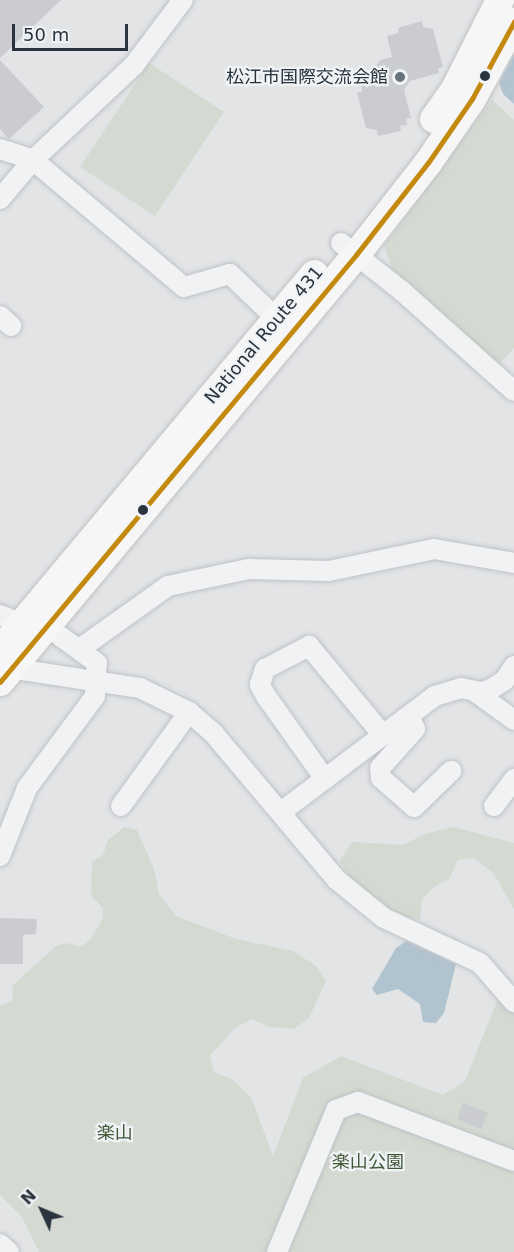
<!DOCTYPE html>
<html>
<head>
<meta charset="utf-8">
<style>
	body { margin:0 }
	#map { position:relative; width:514px; height:1252px; overflow:hidden; background:#e2e4e6; font-family:"DejaVu Sans","Noto Sans JP",sans-serif }
	div>[style] { position:absolute }
	[style*='--x'] { left:calc(var(--x)*1px); top:calc(var(--y)*1px); width:calc(var(--w)*1px); rotate:calc(var(--a)*1deg) }
	.green>* { inset:0; background:#d4dad2 }
	.water>* { inset:0; background:#b2c3d0 }
	.building>* { inset:0; background:#cacccf }
	.roads { filter:drop-shadow(0 0 2px #c0c2c4) drop-shadow(0 0 2px #c0c2c4) }
	.minor>* { height:20px; margin:-10px; padding:0 10px; transform-origin:10px; border-radius:10px; background:#f1f2f4 }
	.highway>* { height:28px; margin:-14px; padding:0 14px; transform-origin:14px; border-radius:14px; background:#f6f6f6 }
	.bus-1>* { height:4.5px; margin:-2.25px; padding:0 2.25px; transform-origin:2.25px; border-radius:2.25px; background:#c48a10 }
	.dots>* { width:16px; height:16px; translate:-50% -50%; box-sizing:border-box; border:3px solid #f0f3f6; border-radius:50% }
	span { translate:-50% -50%; white-space:nowrap; text-align:center; line-height:1.15; -webkit-text-stroke:4.5px #f0f3f6; paint-order:stroke }
	.poi-label { font-size:18px; color:#2a343e }
	.right { translate:-100% -50%; text-align:right }
	.street-label { font-size:18px; color:#2a343e }
	.park-label { font-size:18px; color:#425938 }
	.north { position:absolute; left:12px; top:1180px; width:60px; height:60px; -webkit-text-stroke:4px #f0f3f6; paint-order:stroke; rotate:314deg; font-size:16px; font-weight:700; line-height:24px; text-align:center; color:#2a343e }
	.north::after { content:''; display:block; margin:auto; width:21px; height:27px; background:#2a343e; clip-path:polygon(50% 0,100% 100%,50% 72%,0 100%) }
	.scale { position:absolute; left:12px; top:24px; width:116px; height:27px; box-sizing:border-box; border:3px solid #2a343e; border-top:0; padding-left:8px; font-size:18px; line-height:21px; white-space:nowrap; color:#2a343e; -webkit-text-stroke:4px #f0f3f6; paint-order:stroke }
</style>
</head>
<body>
<div id="map">
	<div class="green">
		<div style="clip-path:polygon(149px 63px,224px 112px,155px 216px,80px 167px)"></div>
		<div style="clip-path:polygon(492px 100px,514px 120px,514px 348px,498px 365px,393px 270px,384px 246px)"></div>
		<div style="clip-path:polygon(124px 827px,137px 830px,154px 869px,159px 894px,176px 916px,236px 939px,293px 951px,316px 966px,326px 981px,309px 1018px,294px 1029px,270px 1027px,251px 1019px,234px 1029px,210px 1056px,214px 1072px,233px 1080px,251px 1097px,273px 1156px,303px 1078px,341px 1056px,443px 1095px,465px 1081px,497px 1001px,514px 1003px,514px 1252px,39px 1252px,22px 1217px,0 1195px,0 1006px,12px 1001px,13px 985px,56px 946px,68px 943px,81px 947px,90px 940px,103px 918px,103px 908px,91px 896px,92px 862px,103px 855px,108px 840px)"></div>
		<div style="clip-path:polygon(453px 827px,514px 843px,514px 909px,494px 874px,474px 858px,458px 860px,449px 879px,434px 887px,422px 899px,420px 920px,396px 914px,357px 886px,339px 861px,352px 842px,404px 845px,424px 834px)"></div>
	</div>
	<div class="water">
		<div style="clip-path:polygon(514px 55px,514px 104px,503px 94px,499px 83px)"></div>
		<div style="clip-path:polygon(406px 941px,456px 964px,444px 1013px,436px 1023px,423px 1022px,420px 1004px,398px 989px,377px 995px,372px 989px,396px 948px)"></div>
	</div>
	<div class="building">
		<div style="clip-path:polygon(0 0,61px 0,0 58px)"></div>
		<div style="clip-path:polygon(422px 21px,423px 27px,433px 29px,443px 67px,438px 68px,439px 73px,410px 81px,404px 90px,411px 118px,406px 119px,407px 125px,400px 126px,401px 131px,378px 136px,377px 130px,366px 128px,357px 93px,362px 92px,361px 84px,375px 81px,373px 70px,380px 60px,392px 57px,387px 36px,399px 33px,398px 28px)"></div>
		<div style="clip-path:polygon(0 60px,44px 107px,9px 139px,0 129px)"></div>
		<div style="clip-path:polygon(0 918px,37px 919px,36px 934px,23px 935px,23px 964px,0 964px)"></div>
		<div style="clip-path:polygon(463px 1103px,488px 1113px,481px 1129px,457px 1119px)"></div>
	</div>
	<div class="roads">
		<div class="minor">
			<div style="--x:0;--y:149;--w:35;--a:18"></div>
			<div style="--x:33;--y:160;--w:197;--a:40.1"></div>
			<div style="--x:184;--y:287;--w:48;--a:-15.8"></div>
			<div style="--x:230;--y:274;--w:65;--a:43.8"></div>
			<div style="--x:0;--y:199;--w:51;--a:-49.8"></div>
			<div style="--x:33;--y:160;--w:139;--a:-43.2"></div>
			<div style="--x:134;--y:65;--w:81;--a:-53"></div>
			<div style="--x:341;--y:243;--w:78;--a:38.2"></div>
			<div style="--x:402;--y:291;--w:150;--a:41.8"></div>
			<div style="--x:0;--y:316;--w:15;--a:42"></div>
			<div style="--x:0;--y:615;--w:9;--a:21"></div>
			<div style="--x:81;--y:648;--w:107;--a:-35.5"></div>
			<div style="--x:168;--y:586;--w:83;--a:-11.9"></div>
			<div style="--x:249;--y:569;--w:80;--a:1.4"></div>
			<div style="--x:329;--y:571;--w:107;--a:-11.8"></div>
			<div style="--x:434;--y:549;--w:81;--a:9.9"></div>
			<div style="--x:3;--y:667;--w:139;--a:8.7"></div>
			<div style="--x:140;--y:688;--w:55;--a:26.1"></div>
			<div style="--x:189;--y:712;--w:33;--a:41"></div>
			<div style="--x:214;--y:734;--w:191;--a:49.9"></div>
			<div style="--x:337;--y:880;--w:60;--a:39"></div>
			<div style="--x:384;--y:918;--w:106;--a:25.1"></div>
			<div style="--x:480;--y:963;--w:52;--a:48.9"></div>
			<div style="--x:474;--y:691;--w:49;--a:35.9"></div>
			<div style="--x:409;--y:716;--w:14;--a:65"></div>
			<div style="--x:415;--y:729;--w:52;--a:131.9"></div>
			<div style="--x:380;--y:768;--w:10;--a:84"></div>
			<div style="--x:381;--y:778;--w:44;--a:41.3"></div>
			<div style="--x:414;--y:807;--w:52;--a:-44.2"></div>
			<div style="--x:325;--y:779;--w:102;--a:-125.4"></div>
			<div style="--x:266;--y:696;--w:13;--a:-119"></div>
			<div style="--x:260;--y:685;--w:17;--a:-73"></div>
			<div style="--x:265;--y:669;--w:50;--a:-27.6"></div>
			<div style="--x:309;--y:646;--w:116;--a:50.3"></div>
			<div style="--x:121;--y:806;--w:116;--a:-54.1"></div>
			<div style="--x:494;--y:806;--w:34;--a:-53"></div>
			<div style="--x:281;--y:812;--w:193;--a:-37"></div>
			<div style="--x:435;--y:696;--w:27;--a:-17"></div>
			<div style="--x:461;--y:688;--w:21;--a:11"></div>
			<div style="--x:482;--y:692;--w:9;--a:-18"></div>
			<div style="--x:491;--y:689;--w:15;--a:-32"></div>
			<div style="--x:504;--y:681;--w:18;--a:-56"></div>
			<div style="--x:0;--y:856;--w:73;--a:-68.3"></div>
			<div style="--x:27;--y:788;--w:114;--a:-53.5"></div>
			<div style="--x:95;--y:696;--w:33;--a:-87"></div>
			<div style="--x:97;--y:663;--w:46;--a:-143.9"></div>
			<div style="--x:0;--y:1244;--w:12;--a:42"></div>
			<div style="--x:277;--y:1252;--w:154;--a:-67.4"></div>
			<div style="--x:336;--y:1110;--w:23;--a:-20"></div>
			<div style="--x:358;--y:1102;--w:167;--a:20.7"></div>
		</div>
		<div class="highway">
			<div style="--x:434;--y:119;--w:37;--a:-55"></div>
			<div style="--x:455;--y:89;--w:100;--a:-63.2"></div>
			<div style="--x:0;--y:650;--w:490;--a:-50.1"></div>
			<div style="--x:0;--y:682;--w:556;--a:-50.18"></div>
			<div style="--x:356;--y:255;--w:117;--a:-52"></div>
			<div style="--x:428;--y:163;--w:78;--a:-55.5"></div>
			<div style="--x:472;--y:99;--w:88;--a:-61.4"></div>
		</div>
	</div>
	<div class="bus-1">
		<div style="--x:0;--y:682;--w:556;--a:-50.18"></div>
		<div style="--x:356;--y:255;--w:117;--a:-52"></div>
		<div style="--x:428;--y:163;--w:78;--a:-55.5"></div>
		<div style="--x:472;--y:99;--w:88;--a:-61.4"></div>
	</div>
	<div class="dots">
		<div style="left:485px;top:76px;background:#2a343e"></div>
		<div style="left:400px;top:77px;background:#6a7279"></div>
		<div style="left:143px;top:510px;background:#2a343e"></div>
	</div>
	<div class="poi-label">
		<span class="right" style="left:388px;top:77px">松江市国際交流会館</span>
	</div>
	<div class="street-label">
		<span style="left:264px;top:335px;rotate:-50deg">National Route 431</span>
	</div>
	<div class="park-label">
		<span style="left:115px;top:1133px">楽山</span>
		<span style="left:368px;top:1162px">楽山公園</span>
	</div>
	<div class="north">N</div>
	<div class="scale">50 m</div>
</div>
</body>
</html>
